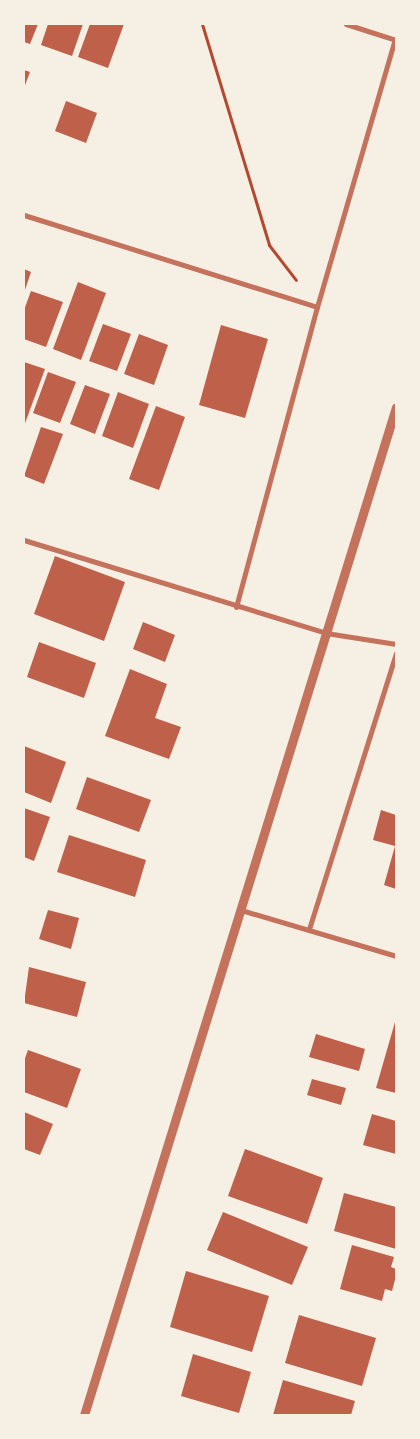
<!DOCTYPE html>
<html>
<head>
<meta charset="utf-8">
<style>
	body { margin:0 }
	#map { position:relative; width:420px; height:1439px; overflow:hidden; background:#f6efe4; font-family:Rubik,sans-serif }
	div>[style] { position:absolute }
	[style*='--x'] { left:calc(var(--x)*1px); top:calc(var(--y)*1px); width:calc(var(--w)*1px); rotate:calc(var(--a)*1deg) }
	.building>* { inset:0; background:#bf614a }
	.path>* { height:3px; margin:-1.5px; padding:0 1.5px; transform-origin:1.5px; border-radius:1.5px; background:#b5482f }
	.minor>* { height:5px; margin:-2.5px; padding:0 2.5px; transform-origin:2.5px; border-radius:2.5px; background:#c5725c }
	.tertiary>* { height:9px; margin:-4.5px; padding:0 4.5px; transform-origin:4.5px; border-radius:4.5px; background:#c5725c }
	span { translate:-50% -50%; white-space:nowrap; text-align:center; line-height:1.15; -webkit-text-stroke:5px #f6efe4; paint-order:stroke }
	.frame { position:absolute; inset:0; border:25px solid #f6efe4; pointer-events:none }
</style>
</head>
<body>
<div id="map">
	<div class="building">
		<div style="clip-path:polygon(24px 24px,38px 24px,30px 44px,24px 42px)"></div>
		<div style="clip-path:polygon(48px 24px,83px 24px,72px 56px,41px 45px)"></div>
		<div style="clip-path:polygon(90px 24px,124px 24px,108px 68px,78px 57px)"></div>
		<div style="clip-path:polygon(24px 70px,30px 72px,24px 88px)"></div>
		<div style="clip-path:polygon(66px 101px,97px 113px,86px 143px,55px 131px)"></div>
		<div style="clip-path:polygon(24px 269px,31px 272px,24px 293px)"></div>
		<div style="clip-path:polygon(78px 282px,106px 293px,81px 360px,53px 349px)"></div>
		<div style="clip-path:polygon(31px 291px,63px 302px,46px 347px,24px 339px,24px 310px)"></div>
		<div style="clip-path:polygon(103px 324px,131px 334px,117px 371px,89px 361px)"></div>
		<div style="clip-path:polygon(221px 325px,268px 339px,245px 418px,199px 405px)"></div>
		<div style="clip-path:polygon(139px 334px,168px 345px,154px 385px,124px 374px)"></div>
		<div style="clip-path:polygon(24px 362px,45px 369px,24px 426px)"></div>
		<div style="clip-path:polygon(48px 372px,76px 382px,60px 423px,33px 413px)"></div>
		<div style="clip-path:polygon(85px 385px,110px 394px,95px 434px,70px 424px)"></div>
		<div style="clip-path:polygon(118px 392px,149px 404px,133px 448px,102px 436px)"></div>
		<div style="clip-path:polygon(156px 406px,185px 417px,159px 490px,129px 479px)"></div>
		<div style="clip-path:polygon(41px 427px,63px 434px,44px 484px,24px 476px)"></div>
		<div style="clip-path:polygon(55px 556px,125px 582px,104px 641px,34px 614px)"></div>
		<div style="clip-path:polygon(143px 622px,175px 635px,165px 662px,133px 649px)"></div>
		<div style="clip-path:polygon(39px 642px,96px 663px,84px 698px,27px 677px)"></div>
		<div style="clip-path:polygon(130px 669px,167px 684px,155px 718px,181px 727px,169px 759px,105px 736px)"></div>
		<div style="clip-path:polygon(24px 746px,66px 762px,51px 803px,24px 792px)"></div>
		<div style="clip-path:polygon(87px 777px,151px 800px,139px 832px,76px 809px)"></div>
		<div style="clip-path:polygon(24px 808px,50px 817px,34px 861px,24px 857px)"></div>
		<div style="clip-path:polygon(381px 810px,396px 815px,396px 889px,384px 885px,395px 846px,373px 840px)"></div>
		<div style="clip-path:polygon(69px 835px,146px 860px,135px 897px,57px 872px)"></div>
		<div style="clip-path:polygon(48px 910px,79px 918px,71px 949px,39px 939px)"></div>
		<div style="clip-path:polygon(29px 967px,86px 982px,77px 1017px,24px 1003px)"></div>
		<div style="clip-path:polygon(395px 1022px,396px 1022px,396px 1093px,376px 1088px)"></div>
		<div style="clip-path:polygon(316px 1034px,365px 1049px,359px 1071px,309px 1057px)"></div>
		<div style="clip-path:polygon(28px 1050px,81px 1069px,67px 1108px,24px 1092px,24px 1061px)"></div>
		<div style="clip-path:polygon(312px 1079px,346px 1088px,341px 1105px,307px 1095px)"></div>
		<div style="clip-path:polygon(24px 1112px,53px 1124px,40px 1155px,24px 1149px)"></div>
		<div style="clip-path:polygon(372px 1114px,396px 1121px,396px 1154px,363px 1145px)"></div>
		<div style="clip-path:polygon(245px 1149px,323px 1178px,307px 1224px,228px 1196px)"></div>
		<div style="clip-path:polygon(344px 1193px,396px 1207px,396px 1249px,334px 1231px)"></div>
		<div style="clip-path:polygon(223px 1212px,308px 1247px,292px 1285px,207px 1250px)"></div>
		<div style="clip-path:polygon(352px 1245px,394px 1257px,391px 1267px,396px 1269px,396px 1276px,392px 1291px,385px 1289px,382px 1301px,340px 1289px)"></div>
		<div style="clip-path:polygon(186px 1271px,269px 1296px,252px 1352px,170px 1327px)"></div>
		<div style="clip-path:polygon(299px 1315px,376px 1338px,362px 1386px,285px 1363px)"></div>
		<div style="clip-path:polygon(193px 1354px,251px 1372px,239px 1413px,181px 1396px)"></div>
		<div style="clip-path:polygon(283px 1380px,355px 1401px,351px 1415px,273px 1415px)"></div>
	</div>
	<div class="path">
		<div style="--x:202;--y:24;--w:231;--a:73.1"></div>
		<div style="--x:269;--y:245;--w:44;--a:52.4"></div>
	</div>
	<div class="minor">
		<div style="--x:346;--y:24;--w:52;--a:17.7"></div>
		<div style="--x:24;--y:215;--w:307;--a:17.4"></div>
		<div style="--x:24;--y:540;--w:316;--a:17.1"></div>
		<div style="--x:326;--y:633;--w:71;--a:8.9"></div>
		<div style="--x:236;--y:607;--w:311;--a:-74.9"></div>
		<div style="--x:317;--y:307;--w:279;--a:-73.8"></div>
		<div style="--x:241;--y:910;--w:162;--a:16.5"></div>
		<div style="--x:309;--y:929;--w:289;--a:-72.5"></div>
	</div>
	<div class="tertiary">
		<div style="--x:84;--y:1415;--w:1055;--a:-72.8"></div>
	</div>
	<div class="frame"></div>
</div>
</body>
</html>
